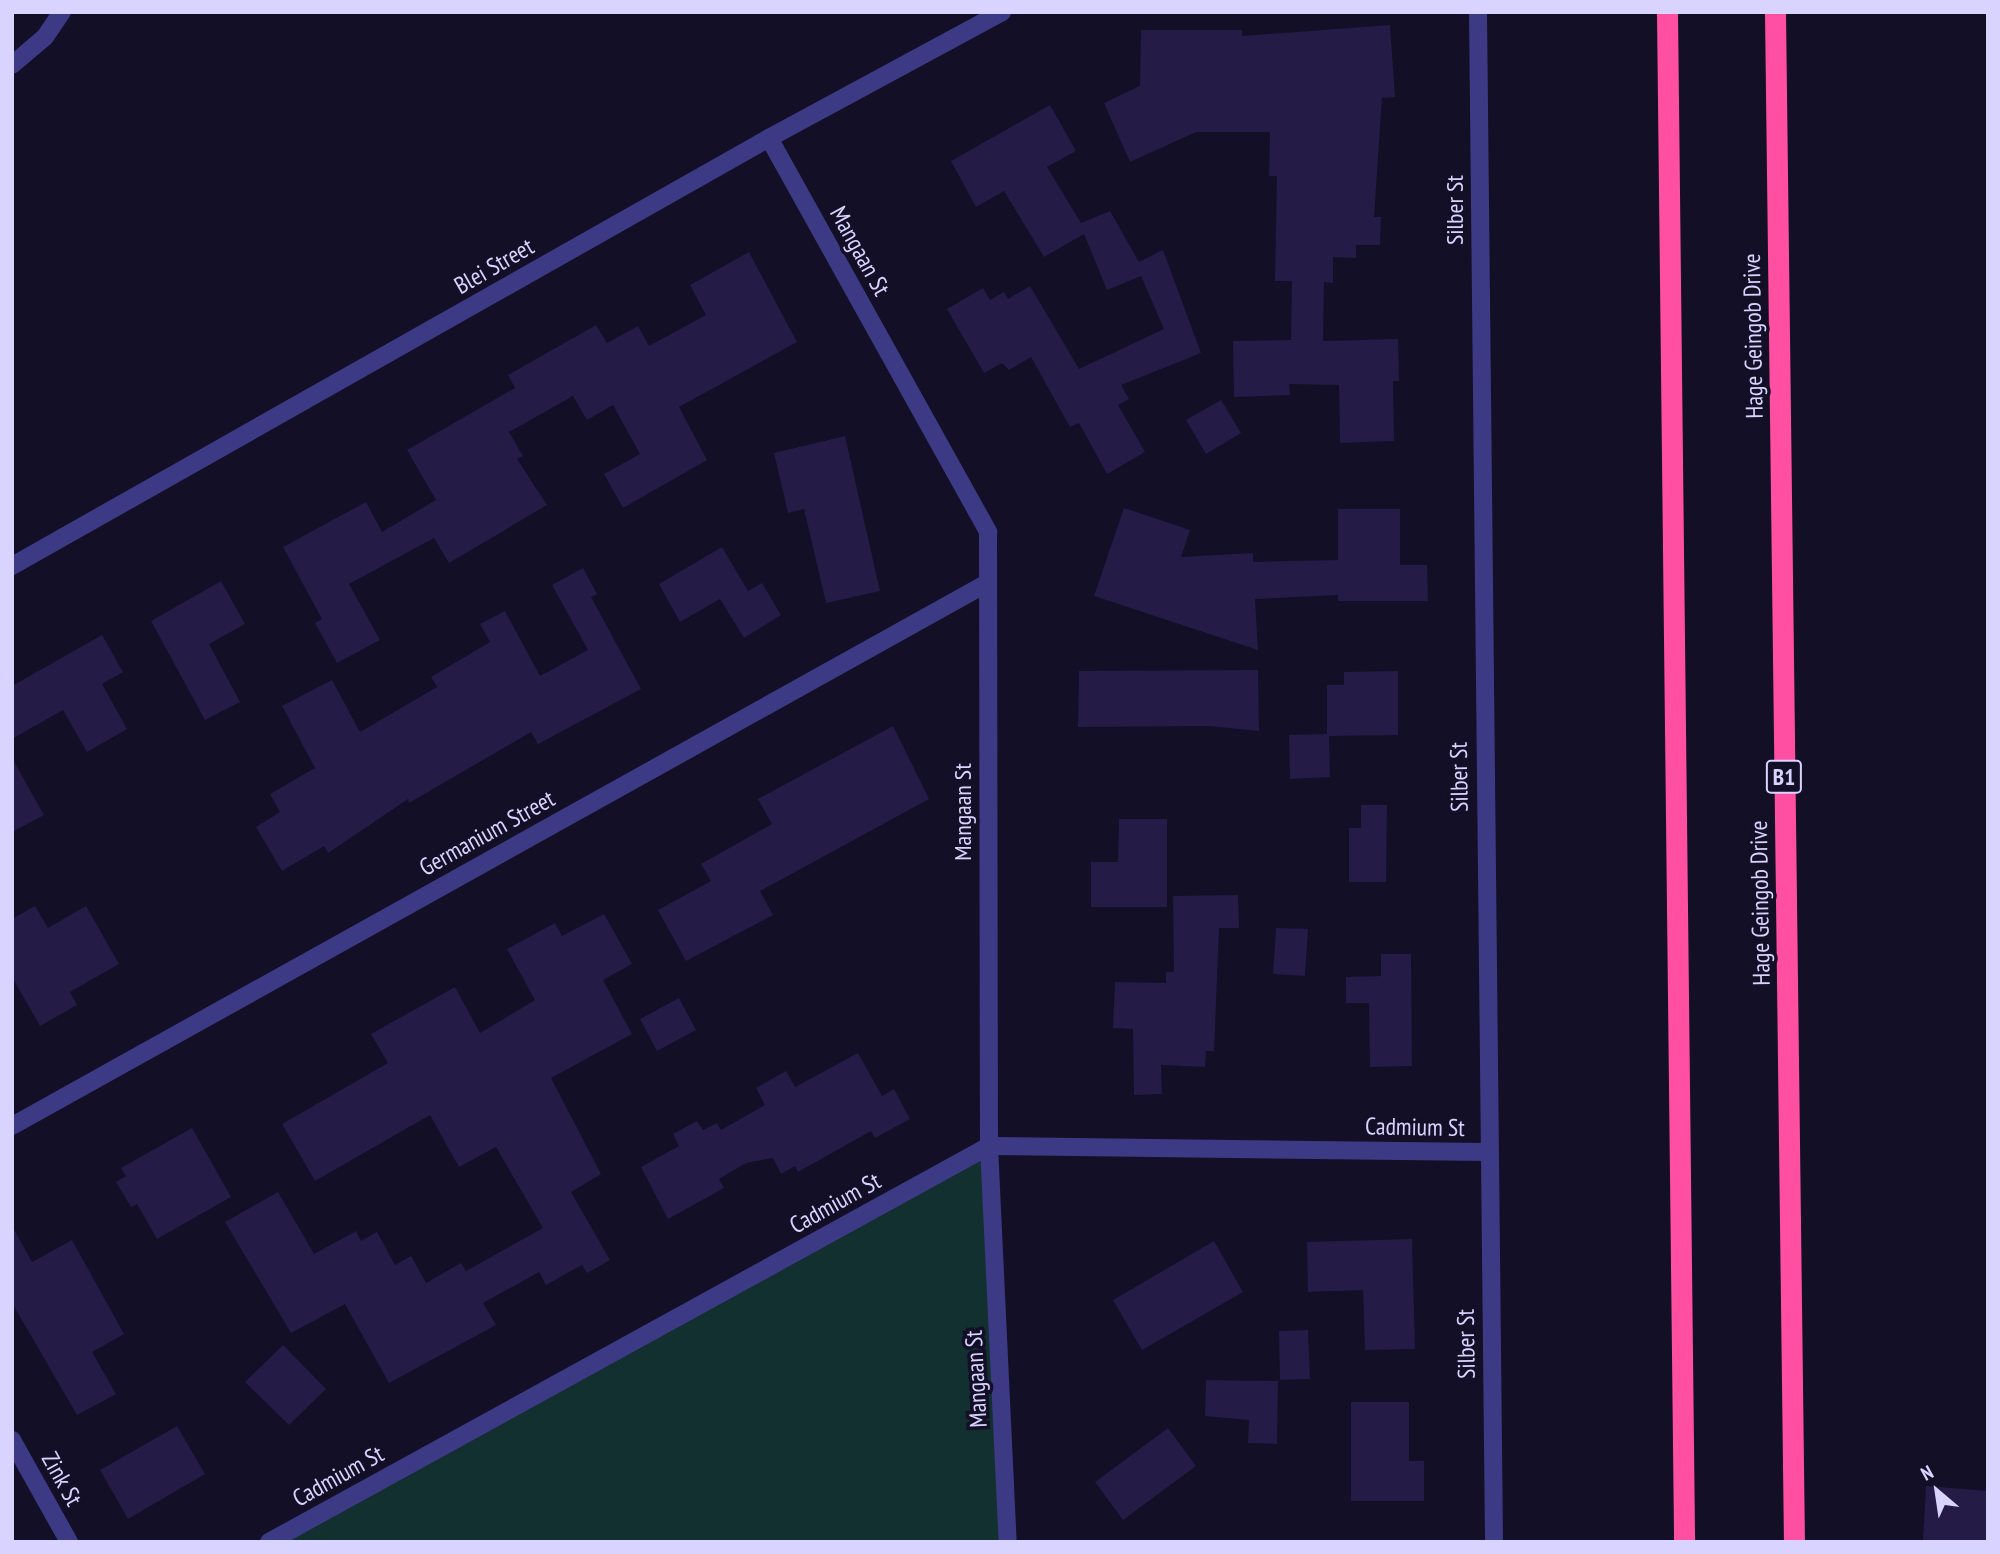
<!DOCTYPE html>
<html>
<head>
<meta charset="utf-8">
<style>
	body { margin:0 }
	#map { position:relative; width:2000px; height:1554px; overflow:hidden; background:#130f26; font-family:"PT Sans Narrow",sans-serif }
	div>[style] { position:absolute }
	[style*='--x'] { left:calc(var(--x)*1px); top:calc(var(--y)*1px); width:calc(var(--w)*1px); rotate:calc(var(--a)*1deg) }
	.green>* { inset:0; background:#12302f }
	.building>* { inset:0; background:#241b47 }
	.minor>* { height:18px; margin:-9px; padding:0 9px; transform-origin:9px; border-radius:9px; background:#3d3a85 }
	.highway>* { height:21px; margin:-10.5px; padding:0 10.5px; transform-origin:10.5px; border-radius:10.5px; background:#ff4fa3 }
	span { translate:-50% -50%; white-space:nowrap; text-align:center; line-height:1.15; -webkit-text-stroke:7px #130f26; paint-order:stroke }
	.shield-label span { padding:2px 5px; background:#130f26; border:2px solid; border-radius:5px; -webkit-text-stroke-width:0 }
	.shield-label { font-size:23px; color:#d9d4ff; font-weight:700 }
	.street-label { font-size:24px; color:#d9d4ff }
	.frame { position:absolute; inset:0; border:14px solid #d9d4ff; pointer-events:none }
	.north { position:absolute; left:1902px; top:1456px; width:70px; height:70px; -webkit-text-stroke:5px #130f26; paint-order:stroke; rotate:331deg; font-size:19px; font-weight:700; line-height:28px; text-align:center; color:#d9d4ff }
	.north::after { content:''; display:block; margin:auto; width:24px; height:32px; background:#d9d4ff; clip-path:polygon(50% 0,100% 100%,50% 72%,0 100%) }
</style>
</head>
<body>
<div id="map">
	<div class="green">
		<div style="clip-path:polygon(989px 1146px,1008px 1542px,269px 1542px)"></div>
	</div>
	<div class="building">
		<div style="clip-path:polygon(1390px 25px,1395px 97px,1382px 98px,1374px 217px,1381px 217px,1380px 245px,1356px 245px,1356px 258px,1333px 257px,1333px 283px,1324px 282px,1323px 341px,1398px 339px,1399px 381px,1393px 381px,1394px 441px,1340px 443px,1339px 385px,1289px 384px,1290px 395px,1234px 397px,1233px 341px,1291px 340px,1292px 281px,1275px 281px,1277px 176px,1269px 176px,1270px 132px,1196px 132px,1130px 162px,1104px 103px,1140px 86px,1141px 30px,1242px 30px,1242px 36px)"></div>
		<div style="clip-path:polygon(1050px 105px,1076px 151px,1047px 167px,1081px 223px,1110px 211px,1139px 262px,1163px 250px,1201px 353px,1121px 385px,1129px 399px,1118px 405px,1145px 452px,1107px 474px,1079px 423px,1070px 427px,1031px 357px,1009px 370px,1002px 363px,984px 373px,947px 309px,983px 288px,990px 300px,1004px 292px,1008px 299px,1030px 286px,1079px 369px,1164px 329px,1141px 276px,1107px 290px,1084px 234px,1044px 257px,1004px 191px,976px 207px,951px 161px)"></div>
		<div style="clip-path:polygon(749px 252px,797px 342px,679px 407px,707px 460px,623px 508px,604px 474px,640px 454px,613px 405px,587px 420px,573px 396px,509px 432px,523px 456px,517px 459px,547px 505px,449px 563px,434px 538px,349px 584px,380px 640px,337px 663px,315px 623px,322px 619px,283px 547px,366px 502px,382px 532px,436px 500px,407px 450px,515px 388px,508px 375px,596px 325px,607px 343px,638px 326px,649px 346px,706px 315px,690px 285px)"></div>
		<div style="clip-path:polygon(1221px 400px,1241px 433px,1206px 454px,1186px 420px)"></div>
		<div style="clip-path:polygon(845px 436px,880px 591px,826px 603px,804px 509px,788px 513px,774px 453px)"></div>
		<div style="clip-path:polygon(1124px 508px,1190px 530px,1181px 557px,1253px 553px,1253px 562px,1338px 560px,1338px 509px,1400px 509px,1400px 565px,1427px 565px,1428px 601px,1338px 601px,1338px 595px,1255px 599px,1258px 650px,1094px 596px)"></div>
		<div style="clip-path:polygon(722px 547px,748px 591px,762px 583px,781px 615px,744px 638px,720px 599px,680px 622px,659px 584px)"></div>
		<div style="clip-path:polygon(583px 568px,597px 594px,591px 597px,641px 689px,538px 744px,531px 732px,409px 803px,408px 799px,328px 853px,324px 846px,282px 871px,256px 827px,280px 812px,270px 794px,315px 768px,282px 706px,332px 680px,360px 732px,437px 687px,431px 677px,490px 642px,480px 624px,505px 611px,540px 676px,588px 650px,552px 585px)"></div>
		<div style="clip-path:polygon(221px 581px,245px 624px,209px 644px,240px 702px,205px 720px,151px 621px)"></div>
		<div style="clip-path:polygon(102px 635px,123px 672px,102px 684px,127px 729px,87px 752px,63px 710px,12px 739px,12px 686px)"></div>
		<div style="clip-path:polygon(1258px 670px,1259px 731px,1209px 726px,1078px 727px,1079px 671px)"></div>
		<div style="clip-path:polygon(1398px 671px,1398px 735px,1329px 736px,1330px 777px,1290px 779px,1289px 735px,1327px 734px,1327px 685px,1344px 685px,1344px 672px)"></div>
		<div style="clip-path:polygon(893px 726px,929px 799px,760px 891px,773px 915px,686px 961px,658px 910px,711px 881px,701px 864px,772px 824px,758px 799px)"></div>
		<div style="clip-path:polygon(12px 758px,44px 815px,12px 832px)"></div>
		<div style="clip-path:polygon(1361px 805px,1387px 805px,1386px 882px,1349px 882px,1349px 828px,1361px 828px)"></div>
		<div style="clip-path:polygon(1119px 819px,1167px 819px,1167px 907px,1091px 907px,1091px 862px,1118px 862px)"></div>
		<div style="clip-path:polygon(1238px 895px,1239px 928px,1219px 928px,1214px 1051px,1206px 1051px,1205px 1067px,1161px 1065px,1162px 1094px,1134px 1095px,1133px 1029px,1113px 1028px,1115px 982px,1166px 983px,1166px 972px,1174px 972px,1173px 896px)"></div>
		<div style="clip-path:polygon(35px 906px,48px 928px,86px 906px,119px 964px,70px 992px,77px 1005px,40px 1026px,12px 977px,12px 919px)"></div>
		<div style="clip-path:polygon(604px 914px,632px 964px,603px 980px,632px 1034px,551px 1078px,601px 1174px,571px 1192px,610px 1260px,587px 1273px,582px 1265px,546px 1285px,539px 1272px,483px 1303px,496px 1325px,389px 1383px,345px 1304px,291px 1333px,225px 1222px,278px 1192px,314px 1254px,356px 1231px,361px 1241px,377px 1232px,395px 1265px,411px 1256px,426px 1283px,461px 1263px,466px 1271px,543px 1228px,496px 1147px,459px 1167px,430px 1115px,315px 1181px,282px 1124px,388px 1063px,371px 1034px,455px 987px,480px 1033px,535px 1000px,507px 949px,555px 923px,562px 936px)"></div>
		<div style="clip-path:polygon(1276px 928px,1308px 929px,1305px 976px,1273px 974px)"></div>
		<div style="clip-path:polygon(1381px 954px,1411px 954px,1412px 1066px,1370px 1067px,1369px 1003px,1346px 1003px,1346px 977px,1381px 976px)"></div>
		<div style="clip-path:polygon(679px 998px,696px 1030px,657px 1051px,640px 1019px)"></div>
		<div style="clip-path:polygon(858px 1053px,882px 1096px,894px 1089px,910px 1119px,875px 1138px,871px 1131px,798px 1172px,795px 1166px,781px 1174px,773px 1158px,746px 1163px,719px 1179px,724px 1188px,668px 1219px,641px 1167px,679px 1146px,673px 1134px,697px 1121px,703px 1130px,717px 1123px,721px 1130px,765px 1105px,756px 1088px,786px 1071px,795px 1087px)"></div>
		<div style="clip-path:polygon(192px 1128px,231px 1197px,157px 1239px,137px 1204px,131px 1207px,116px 1182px,126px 1176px,121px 1168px)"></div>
		<div style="clip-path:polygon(12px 1226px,32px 1262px,72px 1240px,124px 1334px,92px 1352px,116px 1394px,77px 1415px,12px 1303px)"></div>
		<div style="clip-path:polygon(1412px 1239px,1415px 1349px,1365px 1350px,1363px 1290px,1308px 1292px,1307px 1242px)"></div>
		<div style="clip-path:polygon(1214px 1241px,1243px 1292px,1142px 1350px,1113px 1300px)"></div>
		<div style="clip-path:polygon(1308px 1330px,1310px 1379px,1280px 1380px,1279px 1331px)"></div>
		<div style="clip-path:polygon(283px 1345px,326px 1389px,289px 1425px,245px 1382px)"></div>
		<div style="clip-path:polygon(1206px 1380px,1278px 1381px,1277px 1444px,1248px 1443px,1249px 1420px,1205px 1416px)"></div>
		<div style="clip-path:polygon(1351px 1402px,1409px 1402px,1409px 1461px,1424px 1461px,1424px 1501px,1351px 1501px)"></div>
		<div style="clip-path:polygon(177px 1426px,205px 1474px,128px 1519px,100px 1470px)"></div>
		<div style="clip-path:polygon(1168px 1428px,1196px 1466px,1123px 1520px,1095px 1482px)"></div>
		<div style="clip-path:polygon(1926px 1486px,1988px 1491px,1988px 1542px,1923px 1542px)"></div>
	</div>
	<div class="minor">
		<div style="--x:1478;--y:12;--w:1530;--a:89.4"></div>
		<div style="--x:12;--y:65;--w:43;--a:-40.3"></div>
		<div style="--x:45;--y:37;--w:30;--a:-56"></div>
		<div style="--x:769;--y:138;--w:451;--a:60.9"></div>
		<div style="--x:988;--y:532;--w:614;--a:89.91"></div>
		<div style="--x:989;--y:1146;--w:396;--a:87.3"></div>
		<div style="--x:12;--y:566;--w:870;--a:-29.48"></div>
		<div style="--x:769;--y:138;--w:265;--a:-28.4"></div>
		<div style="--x:12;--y:1126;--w:1116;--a:-29.11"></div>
		<div style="--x:12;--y:1440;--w:117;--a:60.8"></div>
		<div style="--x:269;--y:1542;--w:822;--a:-28.81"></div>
		<div style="--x:989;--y:1146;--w:498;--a:0.7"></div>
	</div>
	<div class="highway">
		<div style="--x:1667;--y:12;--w:1530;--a:89.36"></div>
		<div style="--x:1775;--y:12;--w:1530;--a:89.29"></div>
	</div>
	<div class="shield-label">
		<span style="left:1784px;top:777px">B1</span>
	</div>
	<div class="street-label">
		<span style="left:1455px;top:210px;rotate:-90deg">Silber St</span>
		<span style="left:860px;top:251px;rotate:61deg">Mangaan St</span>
		<span style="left:494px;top:266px;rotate:-30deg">Blei Street</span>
		<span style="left:1753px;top:336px;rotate:-91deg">Hage Geingob Drive</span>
		<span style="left:1459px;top:777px;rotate:-91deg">Silber St</span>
		<span style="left:963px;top:812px;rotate:-90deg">Mangaan St</span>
		<span style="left:487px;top:833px;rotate:-29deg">Germanium Street</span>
		<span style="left:1760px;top:903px;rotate:-91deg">Hage Geingob Drive</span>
		<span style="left:1415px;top:1127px;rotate:1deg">Cadmium St</span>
		<span style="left:835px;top:1203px;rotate:-29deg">Cadmium St</span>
		<span style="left:1466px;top:1344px;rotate:-91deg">Silber St</span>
		<span style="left:976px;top:1379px;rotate:-93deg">Mangaan St</span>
		<span style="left:338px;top:1476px;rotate:-29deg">Cadmium St</span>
		<span style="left:62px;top:1479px;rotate:61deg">Zink St</span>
	</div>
	<div class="frame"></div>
	<div class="north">N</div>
</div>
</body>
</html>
